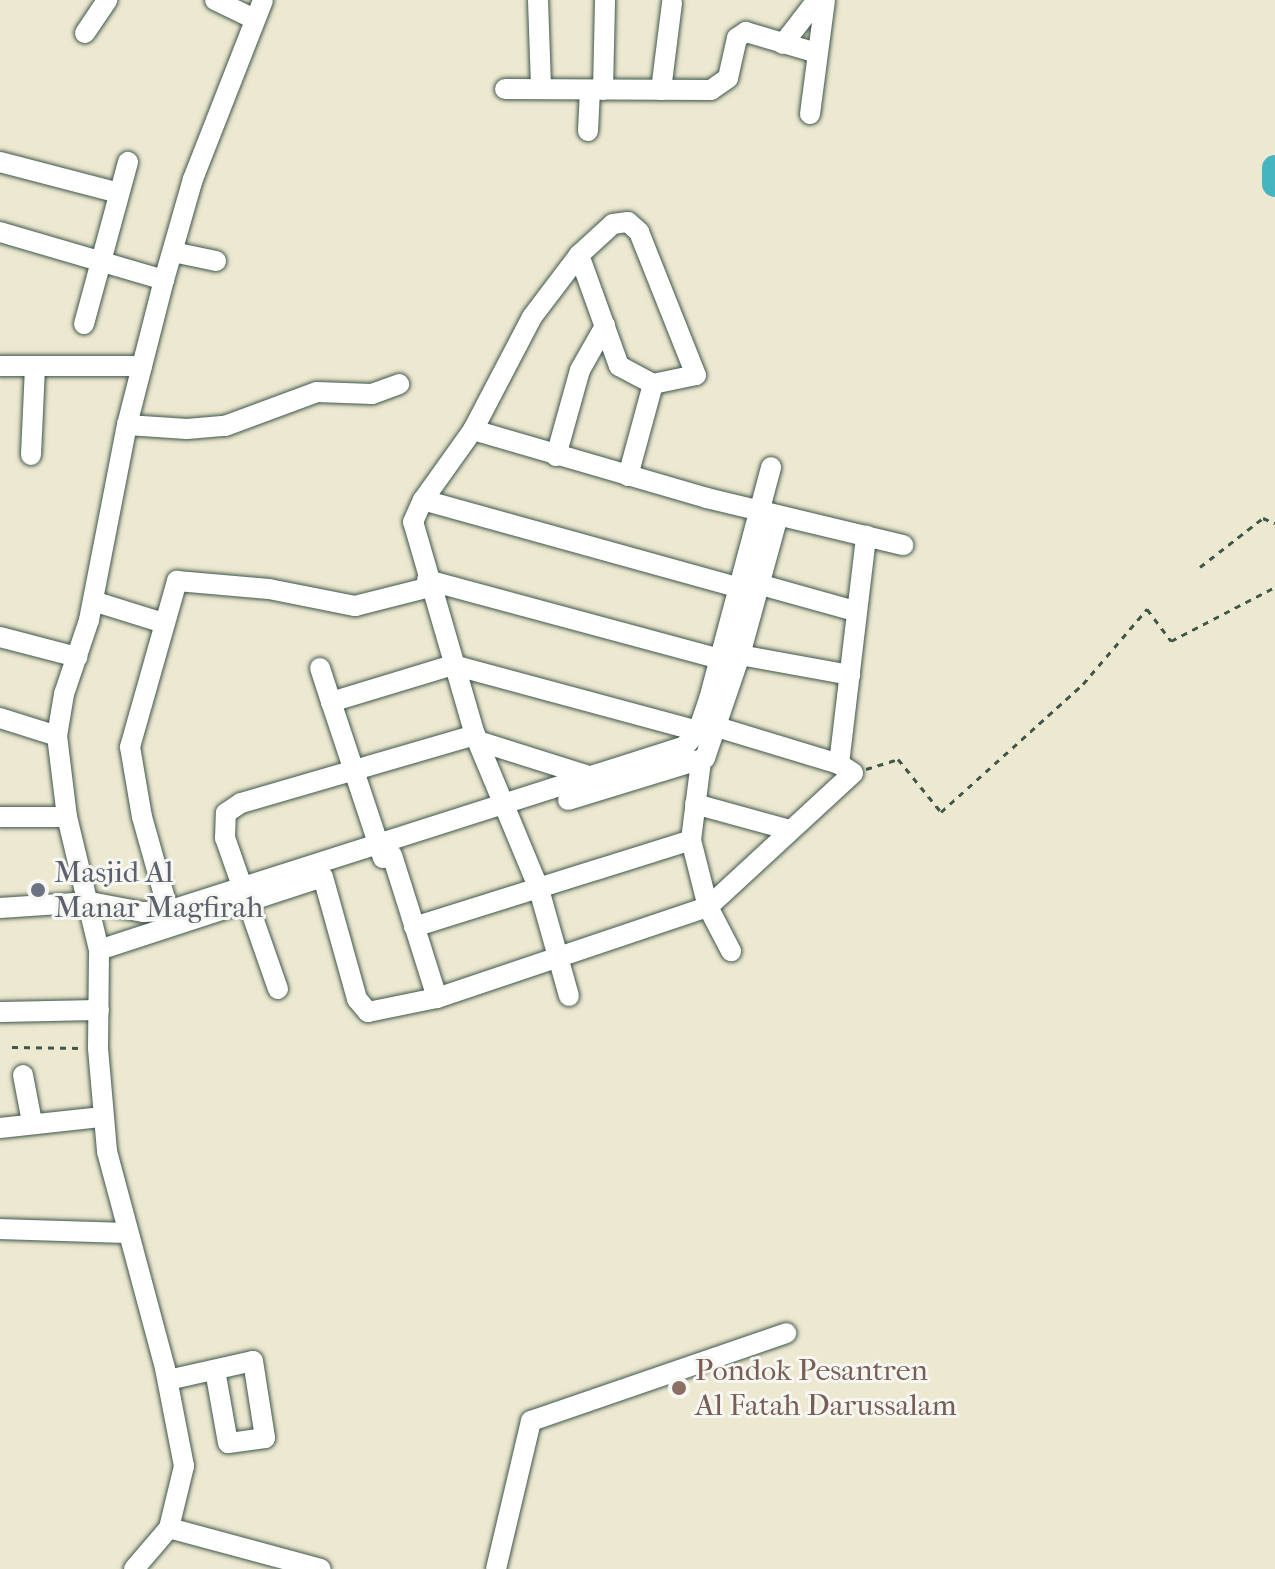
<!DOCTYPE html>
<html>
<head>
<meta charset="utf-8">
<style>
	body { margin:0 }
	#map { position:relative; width:1275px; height:1569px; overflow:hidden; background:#ede8d0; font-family:"IM FELL French Canon",serif }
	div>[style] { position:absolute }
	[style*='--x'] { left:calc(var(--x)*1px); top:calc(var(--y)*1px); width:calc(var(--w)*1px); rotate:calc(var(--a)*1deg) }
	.river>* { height:26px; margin:-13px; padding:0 13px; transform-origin:13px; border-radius:13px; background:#46b5c0 }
	.path>* { height:3px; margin-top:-1.5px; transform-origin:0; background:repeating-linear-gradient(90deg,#3e574b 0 6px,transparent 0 12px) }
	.roads { filter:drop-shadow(0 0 2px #3e574b) drop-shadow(0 0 2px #3e574b) }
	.minor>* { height:20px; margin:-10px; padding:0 10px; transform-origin:10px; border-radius:10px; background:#fff }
	.dots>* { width:22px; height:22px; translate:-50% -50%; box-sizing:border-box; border:4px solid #f6f6f2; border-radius:50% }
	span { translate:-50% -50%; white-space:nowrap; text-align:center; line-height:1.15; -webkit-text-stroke:6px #f6f6f2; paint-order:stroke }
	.worship-label { font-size:30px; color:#5b616d }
	.left { translate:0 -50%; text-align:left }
	.education-label { font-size:30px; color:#785e54 }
</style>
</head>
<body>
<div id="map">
	<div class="river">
		<div style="--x:1275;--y:168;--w:16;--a:90"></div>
	</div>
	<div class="path">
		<div style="--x:1200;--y:567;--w:80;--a:-37.9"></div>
		<div style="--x:1263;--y:518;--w:13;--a:23"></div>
		<div style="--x:866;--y:769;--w:34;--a:-17"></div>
		<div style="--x:898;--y:759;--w:68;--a:50.9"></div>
		<div style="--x:941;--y:812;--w:191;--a:-42"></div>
		<div style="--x:1083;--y:684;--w:99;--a:-49.5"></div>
		<div style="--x:1147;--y:609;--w:40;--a:53"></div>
		<div style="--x:1171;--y:641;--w:117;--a:-27.4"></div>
		<div style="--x:12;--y:1047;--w:70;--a:0.8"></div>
	</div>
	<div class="roads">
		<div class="minor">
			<div style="--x:215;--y:0;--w:43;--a:26"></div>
			<div style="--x:538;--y:0;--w:86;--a:88"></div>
			<div style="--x:85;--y:33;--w:40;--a:-56"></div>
			<div style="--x:783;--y:44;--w:56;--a:-52.3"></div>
			<div style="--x:505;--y:89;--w:206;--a:0.3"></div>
			<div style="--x:711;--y:90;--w:21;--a:-35"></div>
			<div style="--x:728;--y:78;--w:41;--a:-77.3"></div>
			<div style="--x:737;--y:38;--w:11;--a:-34"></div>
			<div style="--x:746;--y:32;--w:74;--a:16.5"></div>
			<div style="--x:603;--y:90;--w:90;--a:-88.7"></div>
			<div style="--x:661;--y:90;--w:88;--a:-82.8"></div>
			<div style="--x:810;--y:114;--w:115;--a:-82.5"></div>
			<div style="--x:588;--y:131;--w:41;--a:-87.2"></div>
			<div style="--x:0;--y:162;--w:123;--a:14.6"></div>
			<div style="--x:0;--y:232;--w:171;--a:16.3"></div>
			<div style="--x:173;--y:252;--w:44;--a:11.8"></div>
			<div style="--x:84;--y:324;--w:168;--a:-74.8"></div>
			<div style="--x:0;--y:366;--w:142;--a:0"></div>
			<div style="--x:127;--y:425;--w:60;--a:3.8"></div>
			<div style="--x:187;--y:429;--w:38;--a:-5"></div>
			<div style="--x:225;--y:426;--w:98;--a:-20.3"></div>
			<div style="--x:317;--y:392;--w:55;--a:2.1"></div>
			<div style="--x:372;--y:394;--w:29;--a:-20"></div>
			<div style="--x:473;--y:430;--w:244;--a:16.2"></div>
			<div style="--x:707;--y:498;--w:202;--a:13.5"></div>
			<div style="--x:31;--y:455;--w:89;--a:-87.4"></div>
			<div style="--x:556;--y:456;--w:89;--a:-74.4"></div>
			<div style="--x:580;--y:370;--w:51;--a:-60.4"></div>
			<div style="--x:628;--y:476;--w:95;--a:-74.8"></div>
			<div style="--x:423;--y:500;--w:337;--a:15.5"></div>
			<div style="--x:427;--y:580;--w:303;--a:15.1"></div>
			<div style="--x:758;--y:584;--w:101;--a:15.6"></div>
			<div style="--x:93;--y:601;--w:73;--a:17.4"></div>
			<div style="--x:0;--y:637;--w:80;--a:14.6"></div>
			<div style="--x:740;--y:655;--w:112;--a:10.3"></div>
			<div style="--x:320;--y:668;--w:36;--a:72"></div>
			<div style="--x:0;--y:718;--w:60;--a:17.5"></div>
			<div style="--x:478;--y:741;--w:123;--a:17.5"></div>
			<div style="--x:701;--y:761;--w:80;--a:97.2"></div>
			<div style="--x:691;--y:840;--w:69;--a:75.8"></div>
			<div style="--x:708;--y:907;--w:197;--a:-42.7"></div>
			<div style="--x:853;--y:773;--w:17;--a:-147"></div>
			<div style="--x:839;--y:764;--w:127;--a:-163.1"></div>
			<div style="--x:839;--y:764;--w:230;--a:-83.2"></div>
			<div style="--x:568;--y:800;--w:143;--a:-17"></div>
			<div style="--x:705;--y:758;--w:109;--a:-71.2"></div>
			<div style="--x:740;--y:655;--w:144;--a:-74.7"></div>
			<div style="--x:695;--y:804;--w:94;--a:15.4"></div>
			<div style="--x:0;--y:817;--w:67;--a:0"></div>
			<div style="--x:392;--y:855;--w:150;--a:72.5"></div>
			<div style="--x:383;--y:858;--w:164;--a:-108.4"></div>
			<div style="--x:331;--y:702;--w:127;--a:-16.9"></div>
			<div style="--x:453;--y:665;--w:254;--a:15.1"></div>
			<div style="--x:323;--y:877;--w:127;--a:74.4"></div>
			<div style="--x:357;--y:999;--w:17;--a:50"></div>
			<div style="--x:368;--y:1012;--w:70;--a:-11.5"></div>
			<div style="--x:437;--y:998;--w:286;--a:-18.6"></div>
			<div style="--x:708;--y:907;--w:50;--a:62.4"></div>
			<div style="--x:0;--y:908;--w:90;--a:-3.8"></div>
			<div style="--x:90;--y:902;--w:54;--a:10.7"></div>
			<div style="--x:143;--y:912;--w:25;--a:-2"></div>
			<div style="--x:168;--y:911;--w:543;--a:-17.7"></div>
			<div style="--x:685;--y:746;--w:20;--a:-49"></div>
			<div style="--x:698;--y:731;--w:34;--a:-71"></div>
			<div style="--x:709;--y:699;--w:240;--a:-75"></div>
			<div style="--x:171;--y:920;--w:107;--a:-105.7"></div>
			<div style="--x:142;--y:817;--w:71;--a:-99.7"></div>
			<div style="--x:130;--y:747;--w:173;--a:-74.2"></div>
			<div style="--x:177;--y:581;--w:92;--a:5"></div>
			<div style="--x:269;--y:589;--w:88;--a:11.2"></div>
			<div style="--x:355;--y:606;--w:77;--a:-14.2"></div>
			<div style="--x:414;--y:927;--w:290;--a:-17.4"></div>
			<div style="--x:99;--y:950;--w:228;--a:-18.1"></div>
			<div style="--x:278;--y:989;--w:160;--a:-109.3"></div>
			<div style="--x:225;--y:838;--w:25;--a:-88"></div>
			<div style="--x:226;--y:813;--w:18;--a:-34"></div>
			<div style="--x:241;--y:803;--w:244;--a:-16.2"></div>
			<div style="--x:569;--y:996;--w:111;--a:-105.7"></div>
			<div style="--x:539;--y:889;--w:167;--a:-112.6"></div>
			<div style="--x:475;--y:735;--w:222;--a:-106.2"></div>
			<div style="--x:413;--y:522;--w:24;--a:-66"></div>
			<div style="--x:423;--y:500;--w:86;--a:-54.5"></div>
			<div style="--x:473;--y:430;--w:127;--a:-62.4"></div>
			<div style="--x:532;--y:317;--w:78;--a:-52.8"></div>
			<div style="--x:579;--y:255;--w:46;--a:-42.4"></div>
			<div style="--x:613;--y:224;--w:15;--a:-8"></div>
			<div style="--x:628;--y:222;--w:15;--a:42"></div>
			<div style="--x:639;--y:232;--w:154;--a:68.3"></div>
			<div style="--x:696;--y:375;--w:44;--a:168.2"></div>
			<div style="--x:653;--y:384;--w:38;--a:-152"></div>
			<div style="--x:619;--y:366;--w:118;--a:-109.8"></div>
			<div style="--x:0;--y:1012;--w:99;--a:-1.2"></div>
			<div style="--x:23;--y:1075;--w:48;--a:79.2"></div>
			<div style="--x:0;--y:1128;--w:103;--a:-6.2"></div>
			<div style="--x:0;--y:1229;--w:125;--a:1.8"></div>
			<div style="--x:168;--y:1380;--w:87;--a:-12.6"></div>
			<div style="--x:253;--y:1361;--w:78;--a:81.1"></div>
			<div style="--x:265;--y:1438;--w:37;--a:172"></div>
			<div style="--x:228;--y:1443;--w:74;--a:-100.1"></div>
			<div style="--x:169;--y:1528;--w:157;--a:15.1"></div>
			<div style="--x:134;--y:1569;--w:54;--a:-49.5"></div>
			<div style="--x:169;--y:1528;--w:64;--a:-76.4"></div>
			<div style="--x:184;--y:1466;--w:100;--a:-101"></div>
			<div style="--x:165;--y:1368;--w:225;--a:-105"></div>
			<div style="--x:107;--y:1151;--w:103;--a:-95"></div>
			<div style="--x:98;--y:1048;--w:98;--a:-89.4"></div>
			<div style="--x:99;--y:950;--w:137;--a:-103.5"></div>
			<div style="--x:67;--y:817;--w:82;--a:-97"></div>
			<div style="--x:57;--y:736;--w:43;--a:-80.5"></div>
			<div style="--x:64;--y:694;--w:78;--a:-71.3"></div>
			<div style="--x:89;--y:620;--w:199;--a:-79"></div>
			<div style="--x:127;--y:425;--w:150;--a:-75.7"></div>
			<div style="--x:164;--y:280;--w:105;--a:-74"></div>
			<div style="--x:193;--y:179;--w:192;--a:-68.6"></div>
			<div style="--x:496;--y:1569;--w:152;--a:-76.7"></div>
			<div style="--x:531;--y:1421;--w:270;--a:-19"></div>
		</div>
	</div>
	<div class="dots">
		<div style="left:38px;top:890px;background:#6b7280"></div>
		<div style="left:679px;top:1388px;background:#8d6e63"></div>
	</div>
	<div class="worship-label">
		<span class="left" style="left:54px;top:890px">Masjid Al<br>Manar Magfirah</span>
	</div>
	<div class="education-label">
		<span class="left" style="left:695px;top:1388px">Pondok Pesantren<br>Al Fatah Darussalam</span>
	</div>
</div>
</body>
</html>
